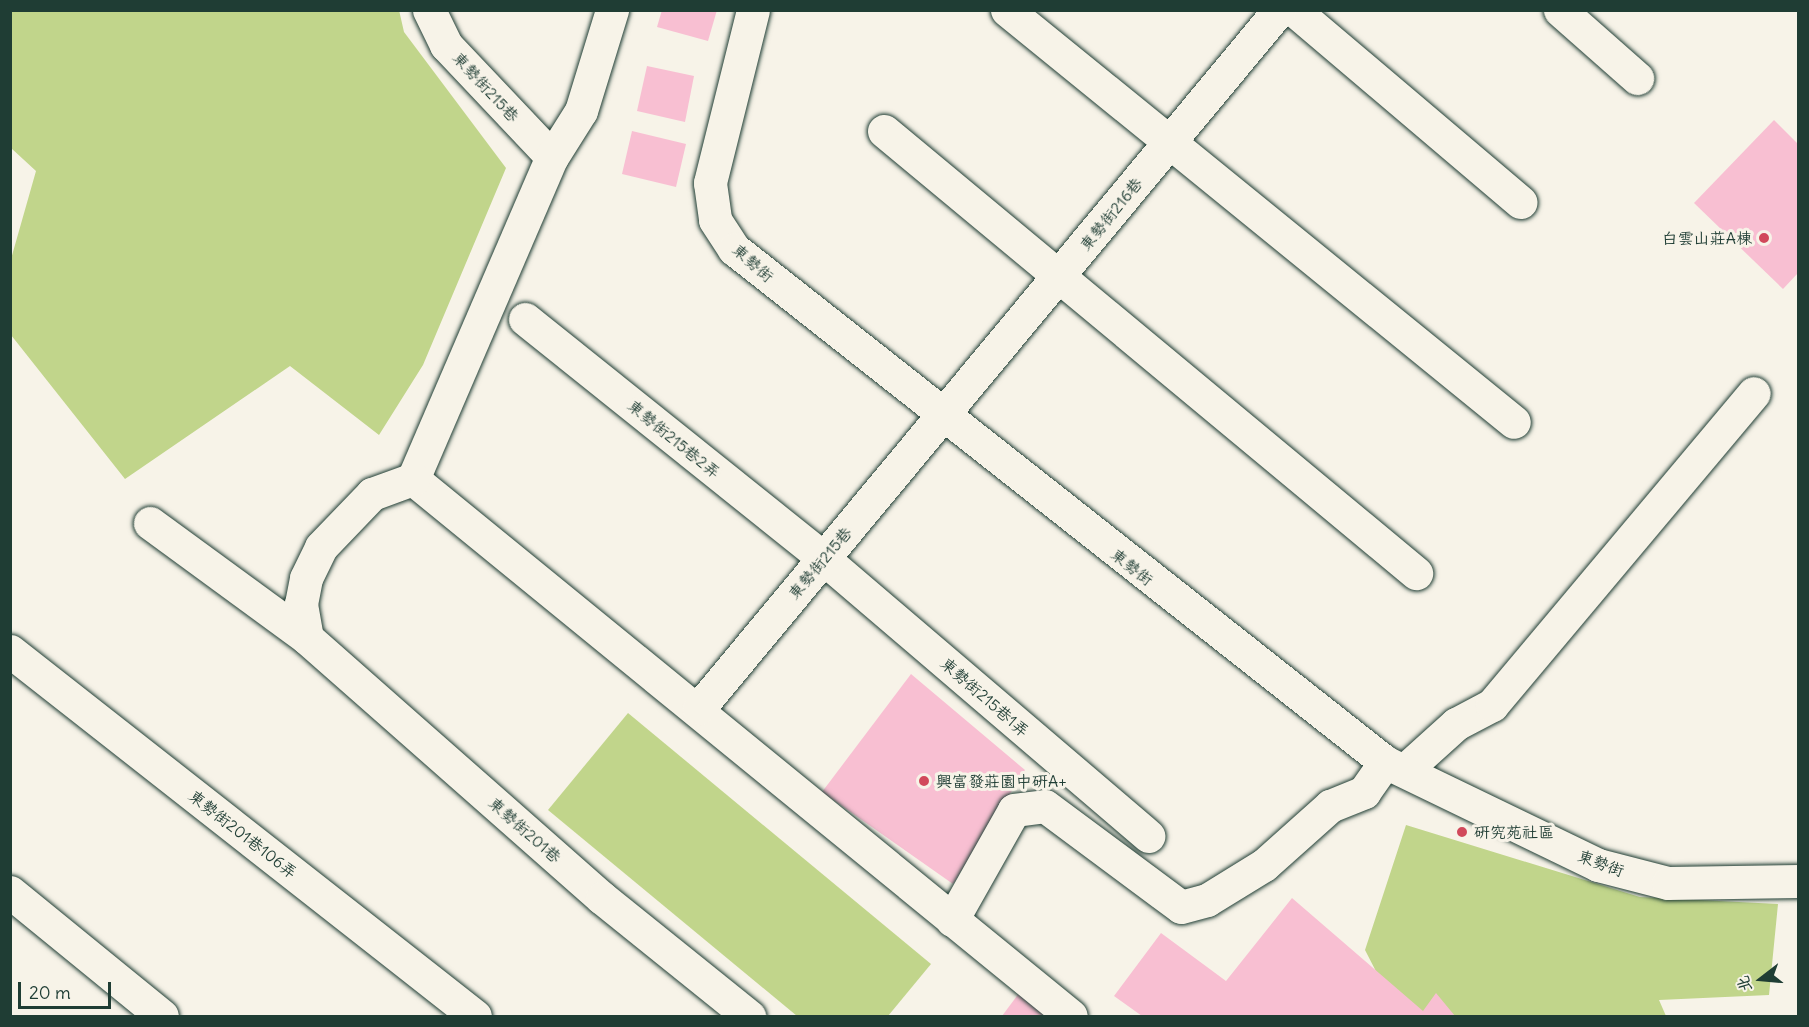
<!DOCTYPE html>
<html>
<head>
<meta charset="utf-8">
<style>
	body { margin:0 }
	#map { position:relative; width:1809px; height:1027px; overflow:hidden; background:#f7f3e8; font-family:Delius,"LXGW WenKai TC",sans-serif }
	div>[style] { position:absolute }
	[style*='--x'] { left:calc(var(--x)*1px); top:calc(var(--y)*1px); width:calc(var(--w)*1px); rotate:calc(var(--a)*1deg) }
	.green>* { inset:0; background:#c1d58b }
	.building>* { inset:0; background:#f8bfd2 }
	.roads { filter:drop-shadow(0 0 2px #1f3d34) drop-shadow(0 0 2px #1f3d34) }
	.minor>* { height:33px; margin:-16.5px; padding:0 16.5px; transform-origin:16.5px; border-radius:16.5px; background:#f7f3e8 }
	.dots>* { width:16px; height:16px; translate:-50% -50%; box-sizing:border-box; border:3px solid #f7f3e8; border-radius:50% }
	span { translate:-50% -50%; white-space:nowrap; text-align:center; line-height:1.15; -webkit-text-stroke:6px #f7f3e8; paint-order:stroke }
	.street-label { font-size:16px; color:#1f3d34 }
	.poi-label { font-size:16px; color:#1f3d34 }
	.right { translate:-100% -50%; text-align:right }
	.left { translate:0 -50%; text-align:left }
	.frame { position:absolute; inset:0; border:12px solid #1f3d34; pointer-events:none }
	.north { position:absolute; left:1731px; top:949px; width:60px; height:60px; -webkit-text-stroke:4px #f7f3e8; paint-order:stroke; rotate:254deg; font-size:16px; font-weight:700; line-height:24px; text-align:center; color:#1f3d34 }
	.north::after { content:''; display:block; margin:auto; width:21px; height:27px; background:#1f3d34; clip-path:polygon(50% 0,100% 100%,50% 72%,0 100%) }
	.scale { position:absolute; left:18px; top:982px; width:93px; height:27px; box-sizing:border-box; border:3px solid #1f3d34; border-top:0; padding-left:8px; font-size:18px; line-height:21px; white-space:nowrap; color:#1f3d34; -webkit-text-stroke:4px #f7f3e8; paint-order:stroke }
</style>
</head>
<body>
<div id="map">
	<div class="green">
		<div style="clip-path:polygon(399px 10px,404px 32px,506px 168px,423px 365px,379px 435px,290px 366px,125px 479px,11px 335px,11px 259px,36px 171px,11px 148px,11px 11px)"></div>
		<div style="clip-path:polygon(628px 713px,931px 964px,888px 1016px,797px 1016px,548px 810px)"></div>
		<div style="clip-path:polygon(1406px 825px,1640px 897px,1778px 904px,1769px 995px,1659px 1000px,1666px 1016px,1399px 1016px,1365px 950px)"></div>
	</div>
	<div class="building">
		<div style="clip-path:polygon(662px 10px,717px 10px,708px 41px,657px 27px)"></div>
		<div style="clip-path:polygon(647px 66px,694px 76px,685px 122px,637px 111px)"></div>
		<div style="clip-path:polygon(1774px 120px,1798px 144px,1798px 273px,1783px 289px,1694px 203px)"></div>
		<div style="clip-path:polygon(632px 131px,686px 144px,676px 187px,622px 174px)"></div>
		<div style="clip-path:polygon(911px 674px,1025px 770px,953px 884px,822px 792px)"></div>
		<div style="clip-path:polygon(1292px 898px,1423px 1011px,1436px 993px,1455px 1016px,1142px 1016px,1114px 996px,1161px 933px,1226px 981px)"></div>
		<div style="clip-path:polygon(1022px 989px,1055px 1016px,1002px 1016px)"></div>
	</div>
	<div class="roads">
		<div class="minor">
			<div style="--x:429;--y:10;--w:39;--a:64"></div>
			<div style="--x:446;--y:45;--w:154;--a:46.6"></div>
			<div style="--x:753;--y:10;--w:178;--a:104"></div>
			<div style="--x:710;--y:183;--w:37;--a:82"></div>
			<div style="--x:715;--y:220;--w:35;--a:57"></div>
			<div style="--x:734;--y:249;--w:829;--a:38.24"></div>
			<div style="--x:1385;--y:762;--w:237;--a:25.8"></div>
			<div style="--x:1598;--y:865;--w:72;--a:14.4"></div>
			<div style="--x:1668;--y:883;--w:130;--a:-0.9"></div>
			<div style="--x:1007;--y:10;--w:653;--a:39.1"></div>
			<div style="--x:1294;--y:10;--w:297;--a:40.3"></div>
			<div style="--x:1560;--y:10;--w:103;--a:41.4"></div>
			<div style="--x:884;--y:131;--w:692;--a:39.72"></div>
			<div style="--x:525;--y:319;--w:382;--a:38.7"></div>
			<div style="--x:823;--y:558;--w:428;--a:40.5"></div>
			<div style="--x:413;--y:479;--w:849;--a:39.22"></div>
			<div style="--x:413;--y:479;--w:351;--a:-66.7"></div>
			<div style="--x:552;--y:157;--w:54;--a:-57.8"></div>
			<div style="--x:581;--y:111;--w:106;--a:-72.9"></div>
			<div style="--x:150;--y:523;--w:195;--a:36.2"></div>
			<div style="--x:307;--y:638;--w:393;--a:41.4"></div>
			<div style="--x:602;--y:898;--w:189;--a:38.8"></div>
			<div style="--x:307;--y:638;--w:35;--a:-100"></div>
			<div style="--x:301;--y:604;--w:26;--a:-79"></div>
			<div style="--x:306;--y:578;--w:34;--a:-64"></div>
			<div style="--x:321;--y:547;--w:74;--a:-46.1"></div>
			<div style="--x:372;--y:494;--w:44;--a:-20.1"></div>
			<div style="--x:10;--y:651;--w:591;--a:38.13"></div>
			<div style="--x:699;--y:708;--w:908;--a:-50.28"></div>
			<div style="--x:1405;--y:770;--w:69;--a:-42"></div>
			<div style="--x:1456;--y:724;--w:41;--a:-27.8"></div>
			<div style="--x:1492;--y:705;--w:407;--a:-50"></div>
			<div style="--x:10;--y:892;--w:196;--a:39.2"></div>
			<div style="--x:952;--y:920;--w:126;--a:-60.6"></div>
			<div style="--x:1014;--y:810;--w:31;--a:-7"></div>
			<div style="--x:1045;--y:806;--w:169;--a:36.6"></div>
			<div style="--x:1181;--y:907;--w:27;--a:-15"></div>
			<div style="--x:1207;--y:900;--w:67;--a:-31.6"></div>
			<div style="--x:1264;--y:865;--w:89;--a:-41.8"></div>
			<div style="--x:1330;--y:806;--w:37;--a:-22"></div>
			<div style="--x:1364;--y:792;--w:37;--a:-55"></div>
		</div>
	</div>
	<div class="dots">
		<div style="left:1764px;top:238px;background:#d1495b"></div>
		<div style="left:924px;top:781px;background:#d1495b"></div>
		<div style="left:1462px;top:832px;background:#d1495b"></div>
	</div>
	<div class="street-label">
		<span style="left:486px;top:87px;rotate:47deg">東勢街215巷</span>
		<span style="left:1111px;top:214px;rotate:-51deg">東勢街216巷</span>
		<span style="left:753px;top:263px;rotate:41deg">東勢街</span>
		<span style="left:674px;top:439px;rotate:39deg">東勢街215巷2弄</span>
		<span style="left:820px;top:563px;rotate:-50deg">東勢街215巷</span>
		<span style="left:1132px;top:567px;rotate:38deg">東勢街</span>
		<span style="left:985px;top:697px;rotate:41deg">東勢街215巷1弄</span>
		<span style="left:525px;top:830px;rotate:41deg">東勢街201巷</span>
		<span style="left:243px;top:834px;rotate:38deg">東勢街201巷106弄</span>
		<span style="left:1601px;top:863px;rotate:20deg">東勢街</span>
	</div>
	<div class="poi-label">
		<span class="right" style="left:1752px;top:238px">白雲山莊A棟</span>
		<span class="left" style="left:936px;top:781px">興富發莊園中研A+</span>
		<span class="left" style="left:1474px;top:832px">研究苑社區</span>
	</div>
	<div class="frame"></div>
	<div class="north">北</div>
	<div class="scale">20 m</div>
</div>
</body>
</html>
